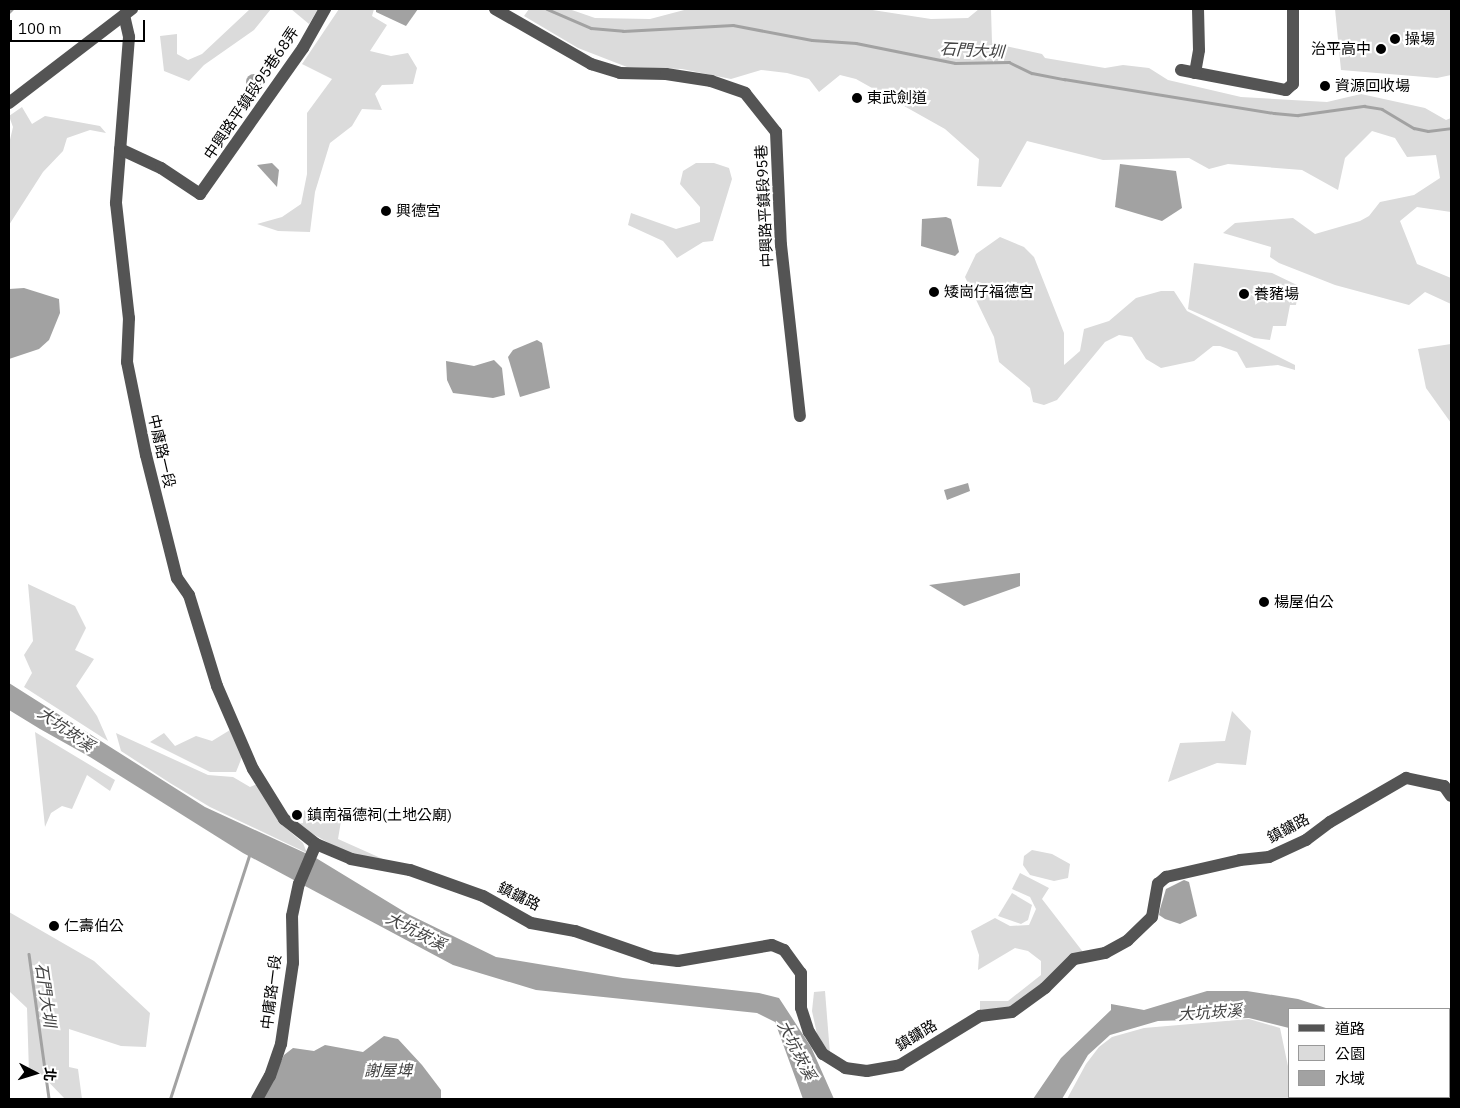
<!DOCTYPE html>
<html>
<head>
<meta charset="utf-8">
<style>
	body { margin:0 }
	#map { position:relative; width:1460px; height:1108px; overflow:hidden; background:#fff; font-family:"IBM Plex Sans","Noto Sans TC",sans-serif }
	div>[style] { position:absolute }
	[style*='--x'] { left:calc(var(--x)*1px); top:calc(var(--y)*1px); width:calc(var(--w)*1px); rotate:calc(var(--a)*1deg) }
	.green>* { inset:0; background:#dbdbdb }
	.water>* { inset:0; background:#a2a2a2 }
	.round { border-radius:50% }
	.stream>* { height:2.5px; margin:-1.25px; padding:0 1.25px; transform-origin:1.25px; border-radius:1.25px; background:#a2a2a2 }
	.minor>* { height:12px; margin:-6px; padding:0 6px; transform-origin:6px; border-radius:6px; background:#545454 }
	.dots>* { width:14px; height:14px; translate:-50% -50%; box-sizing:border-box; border:2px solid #fff; border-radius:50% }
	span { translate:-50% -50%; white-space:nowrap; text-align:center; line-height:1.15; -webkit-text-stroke:4.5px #fff; paint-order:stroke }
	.poi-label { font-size:15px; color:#000 }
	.left { translate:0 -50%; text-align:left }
	.right { translate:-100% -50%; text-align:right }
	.street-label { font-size:15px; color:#000 }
	.water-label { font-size:16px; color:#434343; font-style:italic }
	.frame { position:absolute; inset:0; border:10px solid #000; pointer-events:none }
	.legend { position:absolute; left:1288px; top:1008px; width:162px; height:90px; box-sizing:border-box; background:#fff; border:1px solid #999; margin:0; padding:6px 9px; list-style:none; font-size:15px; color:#000 }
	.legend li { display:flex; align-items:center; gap:10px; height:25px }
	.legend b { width:25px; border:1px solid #999 }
	.north { position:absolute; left:10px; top:1048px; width:50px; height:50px; -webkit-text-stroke:4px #fff; paint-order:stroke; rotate:95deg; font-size:14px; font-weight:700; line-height:20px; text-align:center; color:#000 }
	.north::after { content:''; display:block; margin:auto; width:18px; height:22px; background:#000; clip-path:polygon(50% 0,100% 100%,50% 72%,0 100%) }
	.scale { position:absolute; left:10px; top:20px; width:135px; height:22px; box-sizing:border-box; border:2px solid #000; border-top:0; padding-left:6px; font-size:15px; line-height:18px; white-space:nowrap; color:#000; -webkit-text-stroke:4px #fff; paint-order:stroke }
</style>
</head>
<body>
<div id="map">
	<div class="green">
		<div style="clip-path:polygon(250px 9px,271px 9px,254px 30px,204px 65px,189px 81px,164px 71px,160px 36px,177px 34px,177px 54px,188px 60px,202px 54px)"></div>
		<div style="clip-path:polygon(291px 9px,318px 9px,309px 24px)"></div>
		<div style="clip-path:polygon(339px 9px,374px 9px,372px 16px,387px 25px,370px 51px,391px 56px,408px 53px,417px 68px,413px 84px,382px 85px,375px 94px,382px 110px,362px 109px,352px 126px,330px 143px,315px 192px,310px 232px,278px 231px,257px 224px,282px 217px,301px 204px,307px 174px,307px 113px,332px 79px,302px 64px)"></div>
		<div style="clip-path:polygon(529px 9px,569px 9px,595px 18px,650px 19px,688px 9px,866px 9px,931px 19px,968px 18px,979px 9px,991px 9px,992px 43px,1042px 54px,1045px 58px,1105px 68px,1123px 65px,1149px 68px,1168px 80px,1241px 97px,1327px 102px,1361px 94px,1425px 108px,1446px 120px,1451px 118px,1451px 212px,1417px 207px,1400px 221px,1417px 264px,1451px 278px,1451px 304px,1425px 292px,1409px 305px,1335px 285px,1279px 263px,1270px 257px,1271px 247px,1223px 233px,1235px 223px,1293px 218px,1315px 234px,1360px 221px,1369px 216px,1380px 202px,1414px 195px,1440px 178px,1436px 155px,1407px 157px,1395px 138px,1372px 131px,1345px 158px,1338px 190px,1302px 170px,1228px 164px,1209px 169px,1189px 158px,1103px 160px,1027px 141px,1001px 187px,977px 186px,979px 159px,945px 129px,856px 79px,840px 75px,819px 92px,809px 79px,787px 73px,761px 70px,731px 79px,682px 69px,627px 67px,578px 48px,524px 16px)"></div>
		<div style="clip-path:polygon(1335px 9px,1451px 9px,1451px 75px,1437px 78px,1341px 70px)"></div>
		<div style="clip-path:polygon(22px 107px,32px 124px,45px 116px,100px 126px,106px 133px,90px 130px,67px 138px,63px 151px,43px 172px,9px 225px,9px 144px,13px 127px,9px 116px)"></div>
		<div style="clip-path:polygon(696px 163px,714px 163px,729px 168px,732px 179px,713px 241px,703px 242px,677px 258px,663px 241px,628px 225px,631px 213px,676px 229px,700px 222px,700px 207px,680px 184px,683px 171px)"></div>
		<div style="clip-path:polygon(1000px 237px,1024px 247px,1034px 257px,1064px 333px,1064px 365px,1080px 351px,1084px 329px,1109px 321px,1136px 298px,1161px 291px,1174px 291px,1187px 311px,1295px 365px,1295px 370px,1278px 365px,1246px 368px,1237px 352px,1220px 346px,1213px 346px,1194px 361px,1161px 368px,1146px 359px,1132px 337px,1119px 335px,1105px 342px,1057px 400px,1044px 405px,1033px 402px,1030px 388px,999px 362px,994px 337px,965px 277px,976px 254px)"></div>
		<div style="clip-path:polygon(1194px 263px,1272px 273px,1299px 286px,1296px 305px,1290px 305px,1286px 326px,1273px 326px,1270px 340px,1254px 338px,1188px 309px)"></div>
		<div style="clip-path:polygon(1451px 344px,1451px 423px,1426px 388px,1418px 349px)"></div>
		<div style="clip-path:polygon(28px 584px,75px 606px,86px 628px,75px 650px,94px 659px,76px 686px,97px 716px,108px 741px,24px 687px,32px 673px,24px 655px,33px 641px)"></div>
		<div style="clip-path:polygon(1232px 711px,1251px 731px,1246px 765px,1217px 763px,1168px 782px,1180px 743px,1225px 741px)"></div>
		<div style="clip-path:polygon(230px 730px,242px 757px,236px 772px,210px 772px,150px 742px,164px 733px,175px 746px,196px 736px,212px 741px)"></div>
		<div style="clip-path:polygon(35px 732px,115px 780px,110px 791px,87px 775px,72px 809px,62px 806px,51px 813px,45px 827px)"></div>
		<div style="clip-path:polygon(116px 733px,208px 775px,233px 777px,250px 787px,257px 784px,280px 823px,303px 843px,307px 853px,210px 807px,170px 783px,121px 751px)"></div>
		<div style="clip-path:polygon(343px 809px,338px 839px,394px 864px,352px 856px,295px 824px,303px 823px,304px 810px)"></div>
		<div style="clip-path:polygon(1032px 850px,1052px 854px,1070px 864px,1068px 878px,1054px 881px,1030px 875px,1023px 865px,1024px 856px)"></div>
		<div style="clip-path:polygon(1020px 873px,1049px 888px,1042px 899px,1083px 952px,1011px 1007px,980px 1012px,980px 1001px,1008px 1001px,1041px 975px,1041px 961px,1028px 951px,1015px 948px,978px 970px,979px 955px,971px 931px,995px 918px,1010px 926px,1029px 925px,1036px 909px,1030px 897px,1012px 889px)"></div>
		<div style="clip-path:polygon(1012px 893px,1032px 905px,1028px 920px,1021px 924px,998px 916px)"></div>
		<div style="clip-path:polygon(9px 912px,94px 961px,150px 1013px,146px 1047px,121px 1046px,69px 1029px,69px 1067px,78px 1069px,82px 1099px,65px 1099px,39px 1072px,29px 1073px,27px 1008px,9px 991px)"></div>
		<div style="clip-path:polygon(825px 991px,830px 1054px,817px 1034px,812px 1011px,814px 992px)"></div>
		<div style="clip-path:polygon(1249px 1019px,1280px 1028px,1289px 1071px,1289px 1097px,1310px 1099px,1067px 1099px,1086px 1064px,1099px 1047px,1112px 1037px,1144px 1028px)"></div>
	</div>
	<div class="water">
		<div style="clip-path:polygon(376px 9px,418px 9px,406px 26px,376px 12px)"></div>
		<div class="round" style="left:246px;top:74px;width:16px;height:16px"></div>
		<div style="clip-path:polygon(272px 163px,279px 170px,277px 187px,257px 165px)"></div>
		<div style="clip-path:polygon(1120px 164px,1176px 171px,1182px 208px,1162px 221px,1115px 207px)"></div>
		<div style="clip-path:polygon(946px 217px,951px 219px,959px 252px,955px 256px,921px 246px,922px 219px)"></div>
		<div style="clip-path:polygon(24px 288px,59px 299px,60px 313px,49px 340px,39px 349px,9px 359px,9px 289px)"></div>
		<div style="clip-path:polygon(537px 340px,542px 343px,550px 388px,520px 397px,508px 357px,513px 350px)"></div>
		<div style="clip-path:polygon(494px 360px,502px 368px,505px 395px,493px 398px,453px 393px,447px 380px,446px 361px,474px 366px)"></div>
		<div style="clip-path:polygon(968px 483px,970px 491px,947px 500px,944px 490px)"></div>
		<div style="clip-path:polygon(1020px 573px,1020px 586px,964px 606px,929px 585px)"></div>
		<div style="clip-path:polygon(9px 683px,205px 807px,316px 858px,408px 914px,496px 957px,623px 978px,759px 993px,779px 998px,811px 1047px,834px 1099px,803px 1099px,775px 1022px,757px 1013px,536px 990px,453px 965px,243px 853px,90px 757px,40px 729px,9px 710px)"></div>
		<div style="clip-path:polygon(1184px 880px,1189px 882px,1197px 916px,1180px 924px,1165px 919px,1159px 915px,1160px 909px,1166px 889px)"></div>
		<div style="clip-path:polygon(1207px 991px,1247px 991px,1298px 999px,1329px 1009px,1289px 1009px,1289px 1028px,1249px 1018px,1158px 1021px,1110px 1035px,1088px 1055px,1062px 1099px,1033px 1099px,1061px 1058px,1111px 1010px,1111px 1004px,1144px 1010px)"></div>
		<div style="clip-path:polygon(384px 1036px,398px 1039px,422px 1065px,441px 1090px,441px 1099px,263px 1099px,284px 1055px,293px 1048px,314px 1051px,325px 1045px,363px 1052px)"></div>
	</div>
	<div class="stream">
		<div style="--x:547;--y:9;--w:48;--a:23.4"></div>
		<div style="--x:591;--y:28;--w:32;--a:5"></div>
		<div style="--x:623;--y:31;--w:110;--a:-3.1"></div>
		<div style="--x:733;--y:25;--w:80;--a:10.8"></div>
		<div style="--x:812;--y:40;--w:44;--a:3.9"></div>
		<div style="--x:856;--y:43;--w:101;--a:11.4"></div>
		<div style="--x:955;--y:63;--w:54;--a:-1.1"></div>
		<div style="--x:1009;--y:62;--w:25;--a:26"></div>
		<div style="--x:1032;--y:73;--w:33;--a:11"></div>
		<div style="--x:1064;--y:79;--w:213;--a:9.2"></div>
		<div style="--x:1274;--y:113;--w:24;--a:5"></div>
		<div style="--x:1298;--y:115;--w:67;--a:-7.8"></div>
		<div style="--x:1364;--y:106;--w:18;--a:9"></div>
		<div style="--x:1382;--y:109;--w:37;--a:31"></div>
		<div style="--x:1414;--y:128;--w:14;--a:12"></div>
		<div style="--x:1428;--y:131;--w:23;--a:-7"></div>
		<div style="--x:9;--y:12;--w:4;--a:-45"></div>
		<div style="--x:29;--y:954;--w:146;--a:82.1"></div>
		<div style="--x:170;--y:1099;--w:259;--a:-72"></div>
	</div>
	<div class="minor">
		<div style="--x:495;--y:9;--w:111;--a:29.8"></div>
		<div style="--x:591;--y:64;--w:30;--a:17"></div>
		<div style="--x:620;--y:73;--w:46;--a:1.2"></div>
		<div style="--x:666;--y:74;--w:46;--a:8.8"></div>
		<div style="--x:711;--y:81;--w:36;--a:19"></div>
		<div style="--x:745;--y:93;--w:50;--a:51.5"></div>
		<div style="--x:776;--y:132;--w:113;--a:87.5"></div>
		<div style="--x:781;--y:245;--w:172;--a:83.7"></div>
		<div style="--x:124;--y:15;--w:23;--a:77"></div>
		<div style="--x:129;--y:37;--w:167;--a:94.5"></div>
		<div style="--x:116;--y:203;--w:116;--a:83.6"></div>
		<div style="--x:129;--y:318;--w:44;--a:92.6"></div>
		<div style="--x:127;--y:362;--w:95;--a:78.5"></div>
		<div style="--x:146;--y:455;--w:127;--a:75.9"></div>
		<div style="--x:177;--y:578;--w:21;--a:55"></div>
		<div style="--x:189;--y:595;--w:95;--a:72.9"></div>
		<div style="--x:217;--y:686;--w:90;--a:66.6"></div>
		<div style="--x:253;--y:769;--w:59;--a:58.2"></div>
		<div style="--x:284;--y:819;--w:41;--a:38"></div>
		<div style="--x:316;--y:844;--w:38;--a:23"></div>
		<div style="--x:351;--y:859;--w:60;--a:10.6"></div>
		<div style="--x:410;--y:870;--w:77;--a:19.6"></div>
		<div style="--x:483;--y:896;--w:55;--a:29.4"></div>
		<div style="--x:531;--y:923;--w:45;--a:10.3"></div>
		<div style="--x:575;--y:931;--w:83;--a:19.1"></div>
		<div style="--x:653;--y:958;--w:25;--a:7"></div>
		<div style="--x:678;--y:961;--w:95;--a:-9.7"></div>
		<div style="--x:772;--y:945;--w:13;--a:23"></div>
		<div style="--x:784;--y:950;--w:29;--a:54"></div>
		<div style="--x:801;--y:973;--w:35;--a:90"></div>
		<div style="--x:801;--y:1008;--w:25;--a:72"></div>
		<div style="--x:809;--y:1032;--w:26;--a:58"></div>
		<div style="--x:823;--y:1054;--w:26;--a:32"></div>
		<div style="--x:845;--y:1068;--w:22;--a:8"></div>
		<div style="--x:867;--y:1071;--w:34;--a:-10"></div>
		<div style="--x:900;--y:1065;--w:94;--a:-31.5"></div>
		<div style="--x:980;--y:1016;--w:32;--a:-7"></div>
		<div style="--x:1012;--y:1012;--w:41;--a:-36"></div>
		<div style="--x:1045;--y:988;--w:41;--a:-45"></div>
		<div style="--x:1074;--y:959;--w:32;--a:-11"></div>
		<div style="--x:1105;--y:953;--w:26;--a:-29"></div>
		<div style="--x:1128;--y:940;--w:33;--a:-44"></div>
		<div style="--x:1152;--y:917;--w:34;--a:-80"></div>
		<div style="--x:1158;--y:884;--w:11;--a:-41"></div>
		<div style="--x:1166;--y:877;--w:76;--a:-12.9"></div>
		<div style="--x:1240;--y:860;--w:29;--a:-6"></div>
		<div style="--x:1269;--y:857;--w:41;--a:-24.7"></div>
		<div style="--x:1306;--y:840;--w:30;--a:-37"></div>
		<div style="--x:1330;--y:822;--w:88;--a:-30.1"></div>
		<div style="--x:1406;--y:778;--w:39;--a:12"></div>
		<div style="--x:1444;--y:786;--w:12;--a:55"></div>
		<div style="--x:1181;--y:70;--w:107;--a:10.8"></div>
		<div style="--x:1286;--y:90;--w:9;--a:-41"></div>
		<div style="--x:1293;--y:84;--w:75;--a:-90"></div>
		<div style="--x:1195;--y:73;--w:23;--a:-80"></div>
		<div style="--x:1199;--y:50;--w:41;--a:-91.4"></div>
		<div style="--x:9;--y:103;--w:155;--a:-37.4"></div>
		<div style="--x:120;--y:149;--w:45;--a:24.9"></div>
		<div style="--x:161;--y:168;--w:47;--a:33.7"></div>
		<div style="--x:200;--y:194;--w:179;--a:-54.8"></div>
		<div style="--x:303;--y:48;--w:45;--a:-60.6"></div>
		<div style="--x:257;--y:1099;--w:26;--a:-61"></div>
		<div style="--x:270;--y:1076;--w:34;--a:-71"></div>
		<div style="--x:281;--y:1044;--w:82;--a:-81.6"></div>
		<div style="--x:293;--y:963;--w:47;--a:-91.2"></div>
		<div style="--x:292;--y:916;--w:33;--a:-78"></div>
		<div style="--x:299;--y:884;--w:43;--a:-67"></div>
	</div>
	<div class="dots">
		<div style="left:1395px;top:39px;background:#000"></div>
		<div style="left:1381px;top:49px;background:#000"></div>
		<div style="left:1325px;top:86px;background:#000"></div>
		<div style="left:857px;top:98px;background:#000"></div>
		<div style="left:386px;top:211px;background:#000"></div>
		<div style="left:934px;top:292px;background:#000"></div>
		<div style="left:1244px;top:294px;background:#000"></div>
		<div style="left:1264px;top:602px;background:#000"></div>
		<div style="left:297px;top:815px;background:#000"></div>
		<div style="left:54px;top:926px;background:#000"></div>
	</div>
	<div class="poi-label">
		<span class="left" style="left:1405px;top:39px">操場</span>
		<span class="right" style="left:1371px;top:49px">治平高中</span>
		<span class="left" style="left:1335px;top:86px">資源回收場</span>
		<span class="left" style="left:867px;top:98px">東武劍道</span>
		<span class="left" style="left:396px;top:211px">興德宮</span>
		<span class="left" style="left:944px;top:292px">矮崗仔福德宮</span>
		<span class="left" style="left:1254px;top:294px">養豬場</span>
		<span class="left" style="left:1274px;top:602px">楊屋伯公</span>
		<span class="left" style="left:307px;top:815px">鎮南福德祠(土地公廟)</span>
		<span class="left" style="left:64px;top:926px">仁壽伯公</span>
	</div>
	<div class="street-label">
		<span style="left:251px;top:93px;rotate:-56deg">中興路平鎮段95巷68弄</span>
		<span style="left:764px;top:206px;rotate:-93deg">中興路平鎮段95巷</span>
		<span style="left:162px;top:451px;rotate:77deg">中庸路一段</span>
		<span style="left:1288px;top:828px;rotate:-28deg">鎮鏞路</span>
		<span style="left:519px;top:896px;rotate:26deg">鎮鏞路</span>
		<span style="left:271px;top:992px;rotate:-83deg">中庸路一段</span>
		<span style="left:916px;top:1035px;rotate:-31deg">鎮鏞路</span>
	</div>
	<div class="water-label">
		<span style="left:972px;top:50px;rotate:3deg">石門大圳</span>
		<span style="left:66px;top:729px;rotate:35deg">大坑崁溪</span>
		<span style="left:416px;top:931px;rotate:27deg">大坑崁溪</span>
		<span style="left:46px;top:995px;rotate:82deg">石門大圳</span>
		<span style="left:1210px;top:1012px;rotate:-4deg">大坑崁溪</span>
		<span style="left:797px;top:1050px;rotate:63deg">大坑崁溪</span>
		<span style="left:388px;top:1070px">謝屋埤</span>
	</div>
	<div class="frame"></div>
	<ul class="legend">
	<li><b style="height:6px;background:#545454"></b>道路</li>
	<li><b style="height:14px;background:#dbdbdb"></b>公園</li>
	<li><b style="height:14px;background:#a2a2a2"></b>水域</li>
	</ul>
	<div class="north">北</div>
	<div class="scale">100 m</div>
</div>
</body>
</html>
